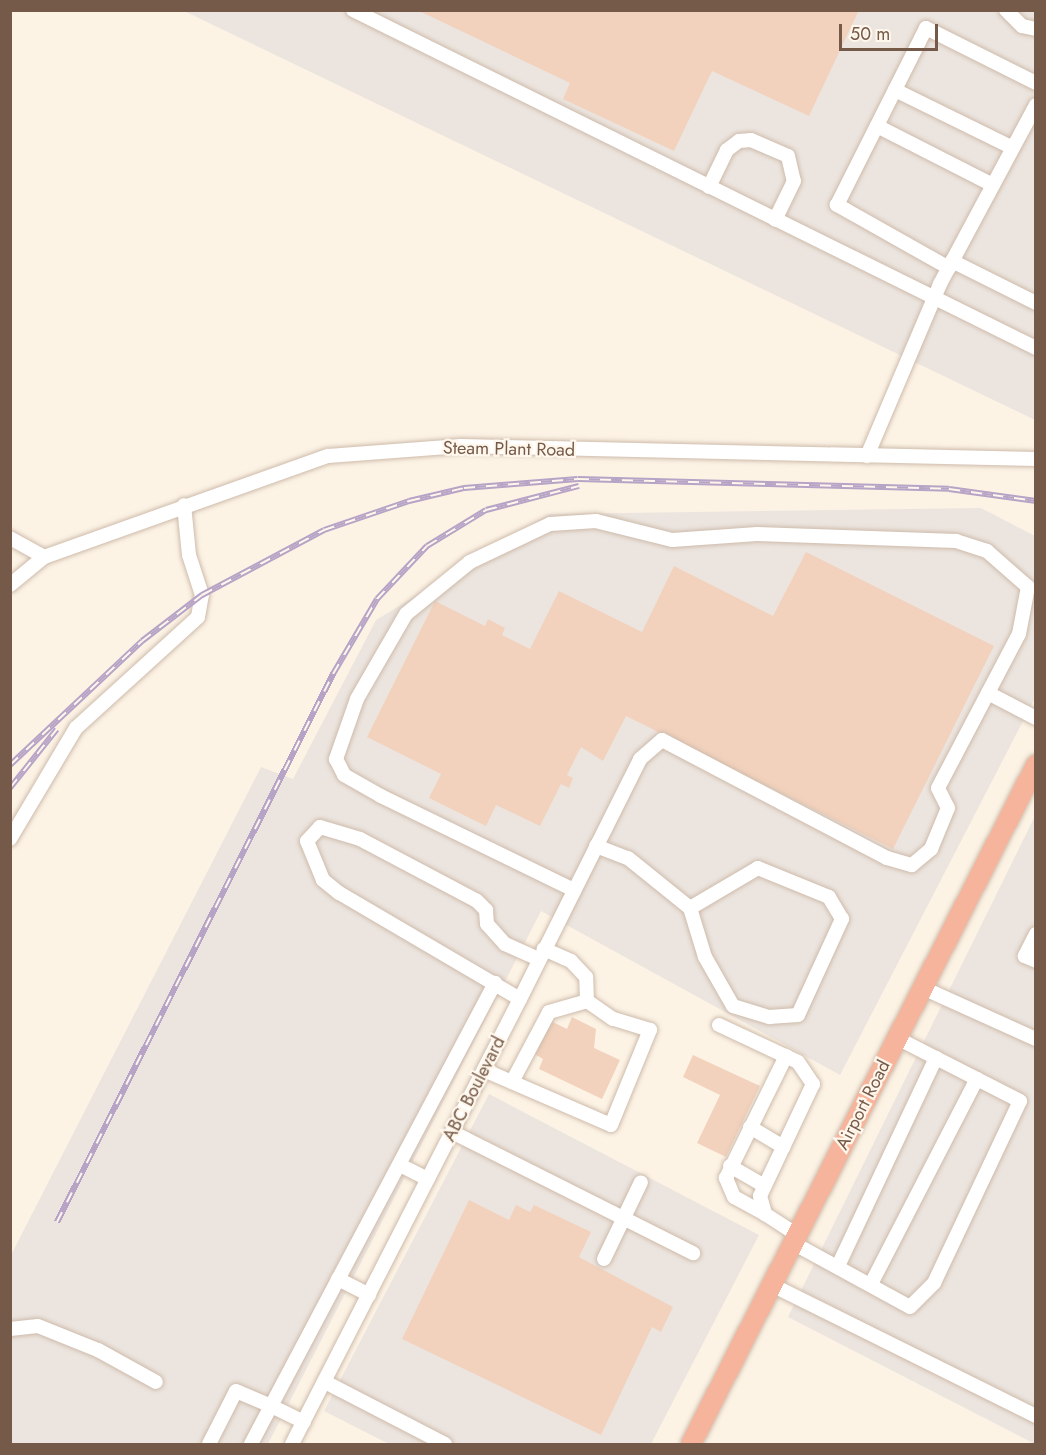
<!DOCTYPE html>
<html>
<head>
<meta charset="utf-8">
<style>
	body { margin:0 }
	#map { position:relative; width:1046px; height:1455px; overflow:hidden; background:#fcf3e5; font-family:Jost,sans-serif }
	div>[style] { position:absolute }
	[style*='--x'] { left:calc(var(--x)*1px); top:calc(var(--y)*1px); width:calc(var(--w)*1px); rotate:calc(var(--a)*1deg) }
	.industrial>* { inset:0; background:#ece5df }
	.building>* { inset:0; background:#f2d2bd }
	.roads { filter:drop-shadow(0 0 2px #cebbab) drop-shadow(0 0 2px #cebbab) }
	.minor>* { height:14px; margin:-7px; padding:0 7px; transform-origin:7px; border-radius:7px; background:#fff }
	.highway>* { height:20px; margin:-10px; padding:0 10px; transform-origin:10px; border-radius:10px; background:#f6b49c }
	.rail>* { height:6px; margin-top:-3px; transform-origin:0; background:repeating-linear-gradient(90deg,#fff7eb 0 11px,#b6a3c6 0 22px); box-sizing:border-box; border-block:2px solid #b6a3c6 }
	span { translate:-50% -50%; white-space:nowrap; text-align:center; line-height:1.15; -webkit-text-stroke:4.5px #fff7eb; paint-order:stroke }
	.street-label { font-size:18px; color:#755a4a }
	.frame { position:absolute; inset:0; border:12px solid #755a4a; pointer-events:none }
	.scale { position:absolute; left:839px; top:24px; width:99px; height:27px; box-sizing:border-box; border:3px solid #755a4a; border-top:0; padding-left:8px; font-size:18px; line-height:21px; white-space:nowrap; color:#755a4a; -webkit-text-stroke:4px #fff7eb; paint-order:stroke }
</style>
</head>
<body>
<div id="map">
	<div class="industrial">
		<div style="clip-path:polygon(184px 11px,1035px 11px,1035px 420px)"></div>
		<div style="clip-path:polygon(981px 508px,1035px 536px,1035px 698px,840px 1075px,541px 911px,268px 1444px,11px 1444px,10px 1257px,261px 767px,293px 779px,376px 620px,549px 514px)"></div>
		<div style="clip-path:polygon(1035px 816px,1035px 1444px,788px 1317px)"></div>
		<div style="clip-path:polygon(489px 1094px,759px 1235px,651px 1444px,389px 1444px,324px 1411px)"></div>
	</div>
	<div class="building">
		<div style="clip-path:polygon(417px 10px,859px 10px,809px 116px,712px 71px,674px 151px,563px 99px,570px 83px)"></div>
		<div style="clip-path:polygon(806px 552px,994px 646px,893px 849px,626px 716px,603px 761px,581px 747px,567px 775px,573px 778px,569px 788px,561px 784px,540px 826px,496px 805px,486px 826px,429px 798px,441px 774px,367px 737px,435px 601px,485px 626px,488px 619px,505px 628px,502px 635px,530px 649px,559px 591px,642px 632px,674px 566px,773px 616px)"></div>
		<div style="clip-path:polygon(572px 1017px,596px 1029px,594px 1048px,620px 1060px,602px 1099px,539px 1069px,543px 1059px,533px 1053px,549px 1020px,567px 1029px)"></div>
		<div style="clip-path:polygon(693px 1055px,760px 1086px,726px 1157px,697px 1143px,720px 1095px,683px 1077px)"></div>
		<div style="clip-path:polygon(469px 1200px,509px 1220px,516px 1205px,530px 1212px,534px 1205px,591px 1232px,579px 1257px,673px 1307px,661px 1332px,652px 1327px,601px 1435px,402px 1339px)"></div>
	</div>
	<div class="roads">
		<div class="minor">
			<div style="--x:353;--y:10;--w:762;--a:26.33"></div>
			<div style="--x:1006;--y:10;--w:23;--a:45"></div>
			<div style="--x:1022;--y:26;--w:14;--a:12"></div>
			<div style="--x:895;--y:90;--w:131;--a:26.2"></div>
			<div style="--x:877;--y:126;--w:130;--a:27"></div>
			<div style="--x:709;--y:187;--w:41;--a:-64.1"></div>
			<div style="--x:727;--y:150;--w:15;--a:-37"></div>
			<div style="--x:739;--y:141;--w:12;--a:-5"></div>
			<div style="--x:751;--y:140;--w:40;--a:23.4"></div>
			<div style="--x:788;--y:156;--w:26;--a:77"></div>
			<div style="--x:794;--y:181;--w:43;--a:116"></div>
			<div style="--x:952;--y:261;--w:94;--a:26.6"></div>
			<div style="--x:949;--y:268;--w:129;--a:-150.6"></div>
			<div style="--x:837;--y:205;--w:198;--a:-63.3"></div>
			<div style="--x:926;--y:28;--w:123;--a:26.6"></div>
			<div style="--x:867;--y:456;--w:187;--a:-67"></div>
			<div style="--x:940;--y:284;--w:203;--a:-61.8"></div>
			<div style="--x:10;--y:538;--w:39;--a:29"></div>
			<div style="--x:10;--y:585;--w:44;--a:-39.5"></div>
			<div style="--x:44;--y:557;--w:301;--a:-19.6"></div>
			<div style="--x:328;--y:456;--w:133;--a:-4.3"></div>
			<div style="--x:461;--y:446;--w:575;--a:1.3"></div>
			<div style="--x:988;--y:693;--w:54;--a:27.5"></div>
			<div style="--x:10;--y:839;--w:129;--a:-59.3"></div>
			<div style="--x:76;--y:728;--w:165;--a:-42.3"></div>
			<div style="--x:198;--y:617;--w:22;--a:-80"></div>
			<div style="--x:202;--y:595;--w:42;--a:-108"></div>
			<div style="--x:189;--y:555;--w:50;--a:-95.7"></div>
			<div style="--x:596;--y:846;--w:34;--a:21"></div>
			<div style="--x:628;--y:858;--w:80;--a:38.9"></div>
			<div style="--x:690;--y:908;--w:51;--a:73"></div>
			<div style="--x:705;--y:957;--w:56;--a:60.3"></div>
			<div style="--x:733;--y:1006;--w:38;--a:17"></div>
			<div style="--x:769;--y:1017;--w:29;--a:-4"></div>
			<div style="--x:798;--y:1015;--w:106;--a:-65.4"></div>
			<div style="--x:842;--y:919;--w:26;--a:-121"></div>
			<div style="--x:829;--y:897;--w:77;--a:-157.8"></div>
			<div style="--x:758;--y:868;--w:79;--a:149.5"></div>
			<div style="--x:1036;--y:934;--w:25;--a:117"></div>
			<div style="--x:1025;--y:956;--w:12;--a:24"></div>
			<div style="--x:923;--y:988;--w:124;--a:24.3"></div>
			<div style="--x:520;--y:999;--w:210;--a:-149.6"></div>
			<div style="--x:339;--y:893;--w:21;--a:-141"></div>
			<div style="--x:323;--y:880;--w:42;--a:-112.3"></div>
			<div style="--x:307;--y:841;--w:19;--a:-47"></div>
			<div style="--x:320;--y:827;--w:42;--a:16.7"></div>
			<div style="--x:360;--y:839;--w:132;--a:27.9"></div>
			<div style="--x:477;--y:901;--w:13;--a:45"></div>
			<div style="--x:486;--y:910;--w:14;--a:86"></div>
			<div style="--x:487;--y:924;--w:27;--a:48"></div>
			<div style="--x:505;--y:944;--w:37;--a:24"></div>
			<div style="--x:719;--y:1025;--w:87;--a:25.1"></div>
			<div style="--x:798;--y:1062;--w:27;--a:56"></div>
			<div style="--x:813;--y:1084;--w:124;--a:115.3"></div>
			<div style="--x:760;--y:1196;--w:19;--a:74"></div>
			<div style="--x:765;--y:1214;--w:38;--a:33"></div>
			<div style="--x:484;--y:1070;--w:138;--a:23.4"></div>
			<div style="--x:611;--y:1125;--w:103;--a:-67.7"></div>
			<div style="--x:650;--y:1030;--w:39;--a:-163"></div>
			<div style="--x:613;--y:1019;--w:32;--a:-145"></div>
			<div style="--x:587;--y:1001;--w:24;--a:-92"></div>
			<div style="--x:586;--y:977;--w:22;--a:-133"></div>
			<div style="--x:571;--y:961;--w:30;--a:-156"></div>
			<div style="--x:512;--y:1082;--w:79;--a:-62.1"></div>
			<div style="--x:549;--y:1012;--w:40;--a:-16"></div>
			<div style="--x:750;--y:1127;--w:39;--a:31"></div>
			<div style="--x:452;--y:1132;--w:270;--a:26.7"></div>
			<div style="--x:400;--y:1165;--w:31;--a:27"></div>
			<div style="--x:730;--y:1166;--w:38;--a:30"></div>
			<div style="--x:765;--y:1214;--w:35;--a:-151"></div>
			<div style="--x:734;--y:1197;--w:21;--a:-113"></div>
			<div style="--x:726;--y:1178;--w:136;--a:-63.8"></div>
			<div style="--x:793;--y:1243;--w:133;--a:28.7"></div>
			<div style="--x:910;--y:1307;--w:34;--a:-45"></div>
			<div style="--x:934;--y:1283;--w:201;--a:-64.7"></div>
			<div style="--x:1020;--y:1101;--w:138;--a:-152.9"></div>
			<div style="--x:604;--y:1259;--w:85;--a:-64.3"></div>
			<div style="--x:838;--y:1266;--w:230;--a:-64.8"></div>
			<div style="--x:338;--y:1279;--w:35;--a:27"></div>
			<div style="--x:871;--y:1284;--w:231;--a:-62.7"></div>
			<div style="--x:772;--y:1285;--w:295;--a:26.4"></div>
			<div style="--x:10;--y:1329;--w:28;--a:-6"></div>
			<div style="--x:38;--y:1326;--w:65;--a:21.8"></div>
			<div style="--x:98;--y:1350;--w:66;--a:28.9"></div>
			<div style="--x:325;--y:1382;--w:135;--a:27.3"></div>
			<div style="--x:304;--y:1422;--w:37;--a:-154"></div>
			<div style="--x:271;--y:1406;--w:479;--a:-62.1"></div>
			<div style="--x:209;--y:1444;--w:59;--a:-63"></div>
			<div style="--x:236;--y:1391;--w:38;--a:23"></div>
			<div style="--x:271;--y:1406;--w:43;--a:117.8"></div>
			<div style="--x:292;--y:1444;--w:500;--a:-62.87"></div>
			<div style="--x:520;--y:999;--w:268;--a:-63.4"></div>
			<div style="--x:640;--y:759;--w:29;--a:-41"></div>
			<div style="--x:662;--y:740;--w:254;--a:27.7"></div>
			<div style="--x:887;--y:858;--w:26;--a:16"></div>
			<div style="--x:912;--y:865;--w:25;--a:-40"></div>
			<div style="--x:931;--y:849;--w:44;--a:-67.5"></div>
			<div style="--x:948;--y:808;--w:22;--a:-117"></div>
			<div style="--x:938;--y:788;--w:174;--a:-62.3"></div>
			<div style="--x:1019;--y:634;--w:48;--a:-79.2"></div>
			<div style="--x:1028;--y:587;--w:55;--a:-138.7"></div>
			<div style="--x:987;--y:551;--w:33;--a:-162"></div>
			<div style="--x:956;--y:541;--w:199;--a:-178"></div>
			<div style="--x:757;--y:534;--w:85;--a:176"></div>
			<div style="--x:672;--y:540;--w:78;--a:-166"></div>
			<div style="--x:596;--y:521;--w:46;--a:176.3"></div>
			<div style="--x:550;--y:524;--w:89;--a:154.6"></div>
			<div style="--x:470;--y:562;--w:82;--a:140.9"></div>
			<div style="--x:406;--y:614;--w:98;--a:120"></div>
			<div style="--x:357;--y:699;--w:64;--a:109.3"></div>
			<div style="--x:336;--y:759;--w:18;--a:63"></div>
			<div style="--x:344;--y:775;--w:43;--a:29.6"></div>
			<div style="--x:381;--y:796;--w:215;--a:26"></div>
		</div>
		<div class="highway">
			<div style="--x:691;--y:1444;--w:762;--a:-63.06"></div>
		</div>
	</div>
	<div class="rail">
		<div style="--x:10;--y:765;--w:181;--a:-43.2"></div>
		<div style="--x:142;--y:641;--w:76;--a:-37.5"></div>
		<div style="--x:202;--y:595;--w:138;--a:-28"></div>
		<div style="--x:324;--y:530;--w:90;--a:-18.8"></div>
		<div style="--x:409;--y:501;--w:57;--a:-13.3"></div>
		<div style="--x:464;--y:488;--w:114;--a:-4.5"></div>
		<div style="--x:578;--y:479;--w:371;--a:1.5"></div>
		<div style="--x:949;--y:489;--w:88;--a:7.9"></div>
		<div style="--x:10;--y:788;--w:75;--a:-51.5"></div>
		<div style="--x:57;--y:1222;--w:614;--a:-63.27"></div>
		<div style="--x:333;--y:674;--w:87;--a:-59.6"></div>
		<div style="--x:377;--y:599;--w:73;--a:-46.7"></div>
		<div style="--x:427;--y:546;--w:69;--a:-31.4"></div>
		<div style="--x:486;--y:510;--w:96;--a:-14.5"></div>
	</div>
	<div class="street-label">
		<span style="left:509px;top:449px;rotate:1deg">Steam Plant Road</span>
		<span style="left:474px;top:1089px;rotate:-63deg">ABC Boulevard</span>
		<span style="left:863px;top:1105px;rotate:-63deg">Airport Road</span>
	</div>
	<div class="frame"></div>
	<div class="scale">50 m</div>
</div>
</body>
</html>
